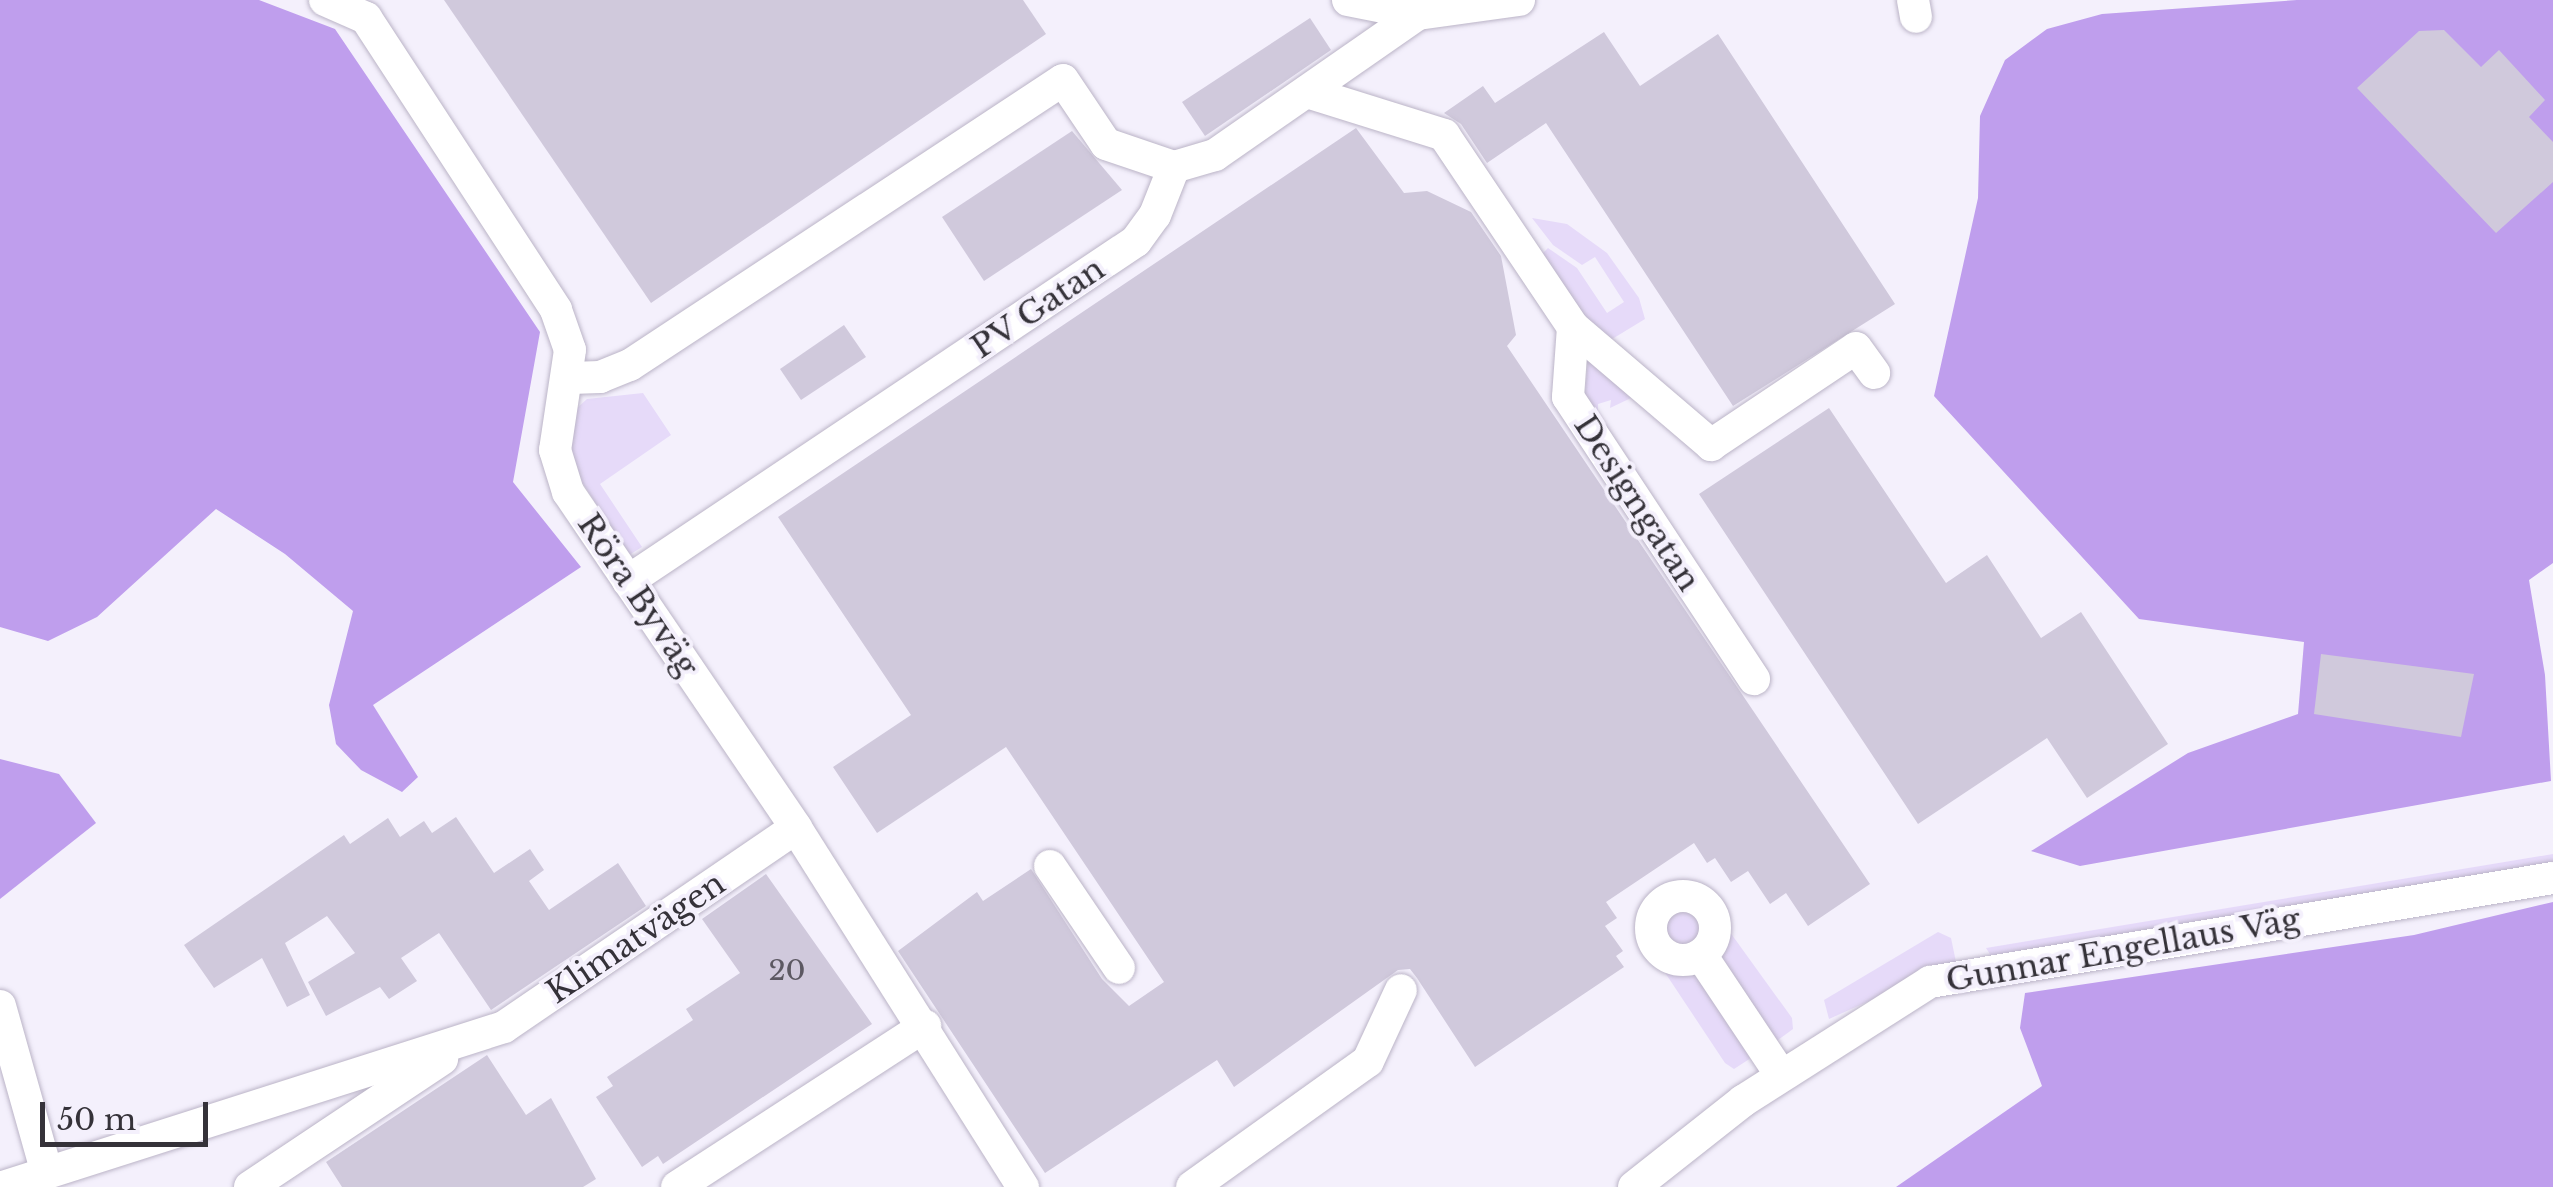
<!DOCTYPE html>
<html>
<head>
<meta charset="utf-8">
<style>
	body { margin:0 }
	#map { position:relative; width:2553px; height:1187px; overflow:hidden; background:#f4f0fc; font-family:"Libre Baskerville",serif }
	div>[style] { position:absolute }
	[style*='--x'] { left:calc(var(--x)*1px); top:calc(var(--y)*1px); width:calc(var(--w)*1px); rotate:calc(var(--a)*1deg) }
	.green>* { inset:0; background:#e6daf9 }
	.round { border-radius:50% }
	.forest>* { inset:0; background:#bf9eed }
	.building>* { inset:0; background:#d0c9dc }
	.roads { filter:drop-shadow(0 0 2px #bbb4c7) drop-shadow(0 0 2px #bbb4c7) }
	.minor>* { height:32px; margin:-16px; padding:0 16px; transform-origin:16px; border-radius:16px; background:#fff }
	.minor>.ring { margin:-16px; padding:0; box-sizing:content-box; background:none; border:32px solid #fff; border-radius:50% }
	span { translate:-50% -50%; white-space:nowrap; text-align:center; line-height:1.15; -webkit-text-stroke:8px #f4f0fc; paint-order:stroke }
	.number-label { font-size:28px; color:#5c5862 }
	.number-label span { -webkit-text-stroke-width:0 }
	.street-label { font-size:32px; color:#353239 }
	.scale { position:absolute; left:40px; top:1102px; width:168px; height:45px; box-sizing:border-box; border:5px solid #353239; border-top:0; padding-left:12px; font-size:30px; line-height:35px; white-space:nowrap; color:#353239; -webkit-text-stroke:8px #f4f0fc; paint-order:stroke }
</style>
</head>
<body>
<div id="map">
	<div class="green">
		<div style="clip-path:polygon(1532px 218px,1567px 224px,1607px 253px,1639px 298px,1645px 319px,1604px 344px,1535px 261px,1548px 248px,1577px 268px,1607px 313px,1624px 302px,1595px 257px,1582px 265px,1553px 245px)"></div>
		<div style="clip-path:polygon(1588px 360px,1631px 398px,1610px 408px,1611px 400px,1598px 404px,1598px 414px,1584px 401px)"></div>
		<div style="clip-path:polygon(643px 393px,671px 435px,600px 484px,642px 547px,629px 555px,575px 471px,569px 440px,576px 409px,587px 399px)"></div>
		<div style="clip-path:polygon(2553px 854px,2553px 865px,1991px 956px,1986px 948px)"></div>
		<div class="round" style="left:1659px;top:902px;width:48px;height:48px"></div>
		<div style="clip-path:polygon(1727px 928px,1792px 1018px,1793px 1029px,1774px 1043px,1718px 953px)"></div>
		<div style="clip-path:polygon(1938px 932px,1951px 938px,1956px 962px,1829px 1019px,1824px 1000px)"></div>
		<div style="clip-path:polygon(1648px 947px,1672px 967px,1692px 967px,1754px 1056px,1734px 1069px,1725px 1063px)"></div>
	</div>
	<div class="forest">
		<div style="clip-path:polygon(0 0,259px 0,335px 29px,540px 332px,513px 482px,581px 567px,373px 705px,418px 777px,402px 792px,361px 770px,336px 744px,329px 705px,353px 611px,285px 554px,216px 509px,97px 617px,48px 641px,0 627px)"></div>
		<div style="clip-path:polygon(2553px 0,2553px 563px,2529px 580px,2545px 675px,2551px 781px,2080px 866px,2031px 851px,2188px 753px,2298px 714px,2304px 642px,2139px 619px,1934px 396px,1978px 198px,1980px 116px,2005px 60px,2047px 29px,2102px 14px,2297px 0)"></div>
		<div style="clip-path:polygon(0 759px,59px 774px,96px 823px,0 899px)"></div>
		<div style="clip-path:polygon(2553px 902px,2553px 1187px,1896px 1187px,2042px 1086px,2020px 1028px,2025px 993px,2414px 935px)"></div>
	</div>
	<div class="building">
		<div style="clip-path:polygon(444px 0,1023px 0,1046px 34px,651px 303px)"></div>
		<div style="clip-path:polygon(1310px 18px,1331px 50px,1205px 136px,1182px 102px)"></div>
		<div style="clip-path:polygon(2444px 30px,2481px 67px,2499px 50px,2545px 100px,2529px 117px,2553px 142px,2553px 182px,2496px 233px,2357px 88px,2419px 31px)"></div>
		<div style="clip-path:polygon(1604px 32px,1640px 86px,1718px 34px,1895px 304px,1733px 406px,1546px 123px,1487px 163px,1461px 124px,1444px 113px,1483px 86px,1495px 103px)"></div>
		<div style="clip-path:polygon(1356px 128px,1404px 193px,1427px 191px,1471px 212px,1501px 256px,1516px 335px,1507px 346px,1870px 884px,1808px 926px,1786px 893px,1770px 904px,1748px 871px,1731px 882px,1715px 858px,1707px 863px,1694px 843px,1606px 902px,1617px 918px,1605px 926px,1623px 951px,1616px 956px,1624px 967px,1475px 1067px,1417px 978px,1410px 969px,1398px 970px,1234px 1087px,1217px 1060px,1045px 1173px,898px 951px,977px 892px,983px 901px,1031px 869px,1102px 979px,1129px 1006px,1164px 982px,1006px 747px,877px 833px,833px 767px,911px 715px,778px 517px)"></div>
		<div style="clip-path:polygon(1072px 131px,1122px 190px,984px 281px,942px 217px)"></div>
		<div style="clip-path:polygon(844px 325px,866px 357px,801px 400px,780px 369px)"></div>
		<div style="clip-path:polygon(1829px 408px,1946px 583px,1987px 555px,2041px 638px,2081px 612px,2168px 744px,2087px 798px,2047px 738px,1918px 824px,1699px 494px)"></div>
		<div style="clip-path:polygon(2321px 654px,2474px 674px,2461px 737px,2314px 714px)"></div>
		<div style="clip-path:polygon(456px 817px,494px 873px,530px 849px,544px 870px,529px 881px,549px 910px,618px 863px,646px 906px,491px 1010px,439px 933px,401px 958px,417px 981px,389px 999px,380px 987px,326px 1016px,308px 982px,355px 953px,327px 916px,285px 943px,310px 995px,287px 1007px,262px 958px,214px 988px,184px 945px,344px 835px,350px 844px,388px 818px,400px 837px,424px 821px,432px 833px)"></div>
		<div style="clip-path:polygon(766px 874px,872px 1024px,663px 1164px,658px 1156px,642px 1167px,596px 1097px,613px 1086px,607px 1077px,693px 1020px,686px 1009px,740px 973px,702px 919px)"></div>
		<div style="clip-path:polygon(487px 1055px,526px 1115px,551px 1098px,596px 1179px,583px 1187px,342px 1187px,326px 1162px)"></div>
	</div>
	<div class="roads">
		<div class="minor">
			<div style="--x:325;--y:0;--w:45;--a:23.7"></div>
			<div style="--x:366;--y:18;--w:348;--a:56.9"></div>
			<div style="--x:556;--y:310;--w:42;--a:70.7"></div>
			<div style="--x:570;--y:350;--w:101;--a:98.5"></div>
			<div style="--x:555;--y:450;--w:44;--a:72.8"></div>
			<div style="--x:568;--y:492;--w:406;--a:55.8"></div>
			<div style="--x:796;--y:828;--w:425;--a:57.7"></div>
			<div style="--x:1348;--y:0;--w:71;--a:11.3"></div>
			<div style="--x:1418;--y:14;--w:102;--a:-7.9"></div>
			<div style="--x:1913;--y:0;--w:17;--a:80"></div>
			<div style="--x:1307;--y:92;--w:144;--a:17.4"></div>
			<div style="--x:1444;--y:135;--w:231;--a:56.1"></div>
			<div style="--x:1573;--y:327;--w:70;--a:94.1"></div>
			<div style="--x:1568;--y:397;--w:338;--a:56.6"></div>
			<div style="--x:1573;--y:327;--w:182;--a:40.5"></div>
			<div style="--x:1711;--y:445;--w:174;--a:-33.8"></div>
			<div style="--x:1856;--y:348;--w:31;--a:54"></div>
			<div style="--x:571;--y:378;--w:29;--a:-2"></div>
			<div style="--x:600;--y:377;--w:32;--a:-22"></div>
			<div style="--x:630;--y:365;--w:518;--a:-33.35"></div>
			<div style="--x:1063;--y:80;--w:77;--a:56.1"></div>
			<div style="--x:1106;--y:144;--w:72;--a:18.7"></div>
			<div style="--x:628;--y:581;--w:611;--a:-33.79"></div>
			<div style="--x:1136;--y:241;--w:32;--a:-54"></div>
			<div style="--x:1155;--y:215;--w:52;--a:-68.4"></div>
			<div style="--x:1174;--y:167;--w:43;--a:-16.3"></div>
			<div style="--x:1215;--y:155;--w:247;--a:-34.8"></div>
			<div style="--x:1050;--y:866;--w:123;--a:55.9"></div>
			<div class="ring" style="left:1651px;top:896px;width:32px;height:32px"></div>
			<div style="--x:1701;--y:955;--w:144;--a:56.3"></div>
			<div style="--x:0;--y:1006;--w:173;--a:74.3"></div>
			<div style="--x:3;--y:1187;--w:526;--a:-17.71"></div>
			<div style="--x:504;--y:1027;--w:353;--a:-34.3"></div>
			<div style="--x:250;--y:1187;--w:231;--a:-33.7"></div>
			<div style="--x:677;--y:1187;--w:296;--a:-33"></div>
			<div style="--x:1192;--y:1187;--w:216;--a:-35.6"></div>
			<div style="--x:1368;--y:1061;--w:78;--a:-65.1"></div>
			<div style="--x:1634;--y:1187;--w:139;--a:-38.3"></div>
			<div style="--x:1743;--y:1101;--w:222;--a:-32.5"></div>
			<div style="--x:1930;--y:982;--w:632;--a:-9.48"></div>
		</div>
	</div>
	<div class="number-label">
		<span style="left:787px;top:971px">20</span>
	</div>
	<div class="street-label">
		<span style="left:1038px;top:308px;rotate:-34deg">PV Gatan</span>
		<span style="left:1637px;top:503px;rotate:57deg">Designgatan</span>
		<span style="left:638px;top:595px;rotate:56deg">Röra Byväg</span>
		<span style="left:636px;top:938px;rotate:-34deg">Klimatvägen</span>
		<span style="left:2123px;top:950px;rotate:-10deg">Gunnar Engellaus Väg</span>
	</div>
	<div class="scale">50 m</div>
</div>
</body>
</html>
